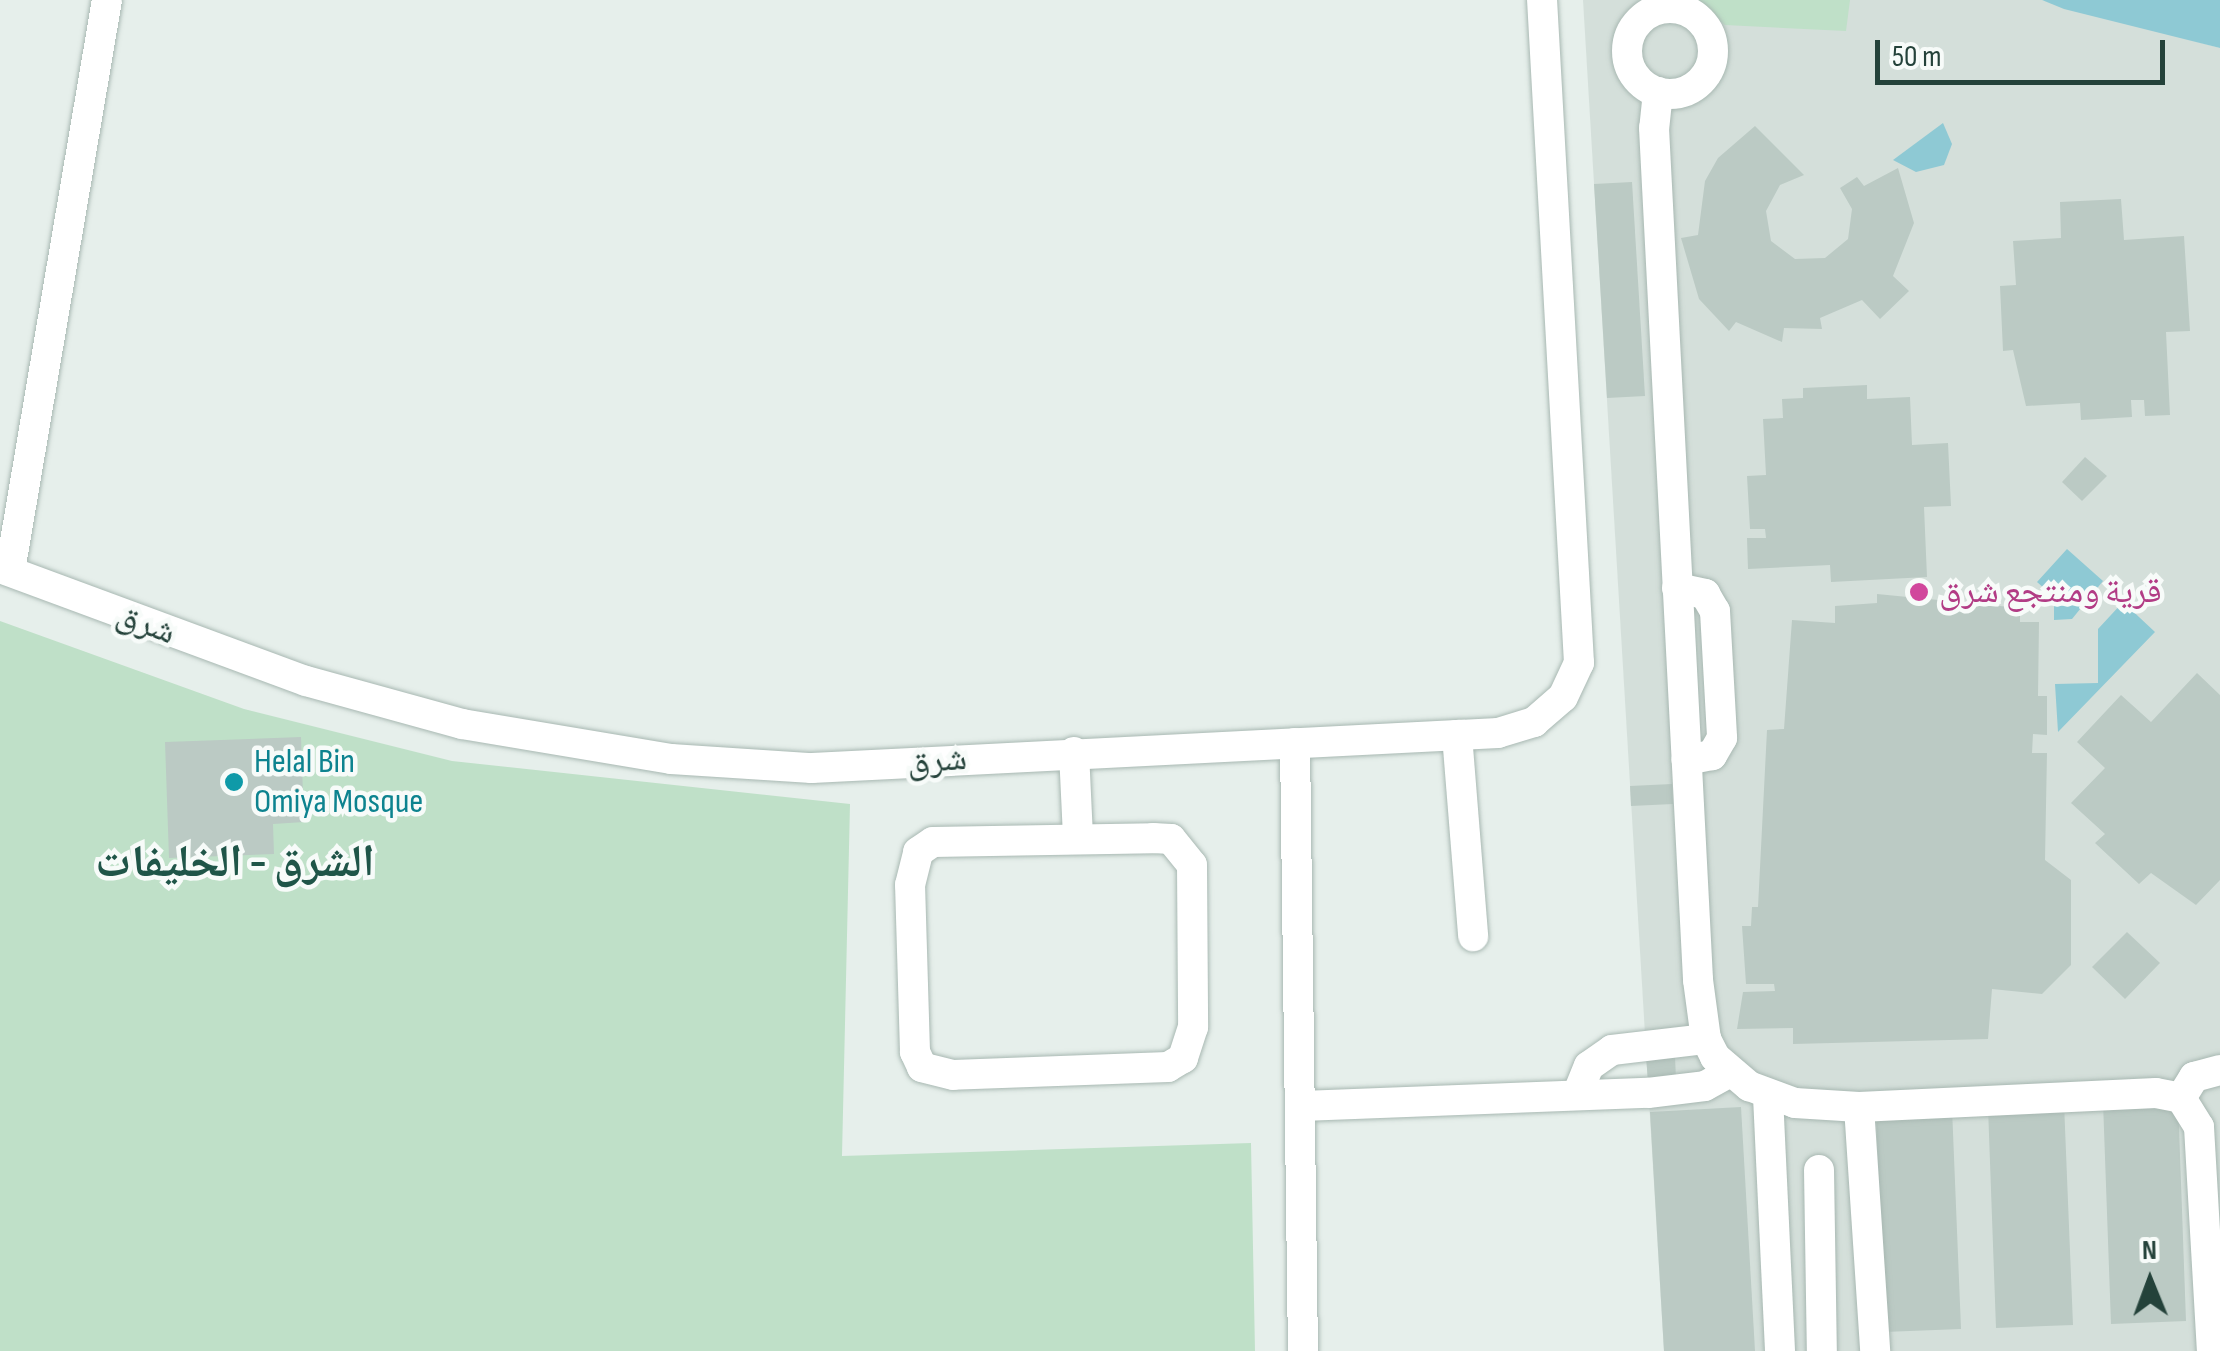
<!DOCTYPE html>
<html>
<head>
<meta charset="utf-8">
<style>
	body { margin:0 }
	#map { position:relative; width:2220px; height:1351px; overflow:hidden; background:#e6efeb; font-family:"Sofia Sans Condensed","Noto Naskh Arabic",sans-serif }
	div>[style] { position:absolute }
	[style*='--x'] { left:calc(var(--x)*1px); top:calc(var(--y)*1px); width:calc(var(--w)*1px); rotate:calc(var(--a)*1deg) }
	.built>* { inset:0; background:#d4dfda }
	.green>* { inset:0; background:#bfe0c8 }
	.water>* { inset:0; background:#8ec9d4 }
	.building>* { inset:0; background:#bbcac4 }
	.roads { filter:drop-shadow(0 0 2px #a8b8b2) drop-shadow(0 0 2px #a8b8b2) }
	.minor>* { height:30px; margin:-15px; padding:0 15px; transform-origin:15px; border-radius:15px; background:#fff }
	.minor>.ring { margin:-15px; padding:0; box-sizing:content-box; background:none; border:30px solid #fff; border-radius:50% }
	.dots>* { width:28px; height:28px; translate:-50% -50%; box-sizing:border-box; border:5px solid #f7fbf9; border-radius:50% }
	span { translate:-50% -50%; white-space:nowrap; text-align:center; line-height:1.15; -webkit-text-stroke:9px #f7fbf9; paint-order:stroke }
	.hotel-label { font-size:35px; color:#b23c85 }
	.left { translate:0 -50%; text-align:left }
	.street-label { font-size:35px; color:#24423a }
	.culture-label { font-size:35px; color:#0d838f }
	.district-label { font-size:45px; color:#1f5548; font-weight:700 }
	.north { position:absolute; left:2100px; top:1231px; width:100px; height:100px; -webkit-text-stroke:8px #f7fbf9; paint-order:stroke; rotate:359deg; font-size:28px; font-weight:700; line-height:40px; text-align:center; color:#24423a }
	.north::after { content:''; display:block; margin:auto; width:35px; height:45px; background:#24423a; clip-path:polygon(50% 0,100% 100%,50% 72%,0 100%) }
	.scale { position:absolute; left:1875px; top:40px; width:290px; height:45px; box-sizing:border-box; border:5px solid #24423a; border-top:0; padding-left:12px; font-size:30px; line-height:35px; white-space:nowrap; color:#24423a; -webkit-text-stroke:8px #f7fbf9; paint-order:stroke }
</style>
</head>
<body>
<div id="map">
	<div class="built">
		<div style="clip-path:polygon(1583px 0,2042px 0,2220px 48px,2220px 1351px,1664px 1351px)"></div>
	</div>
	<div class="green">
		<div style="clip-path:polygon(1695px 0,1850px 0,1846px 31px,1725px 25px)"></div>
		<div style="clip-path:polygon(0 621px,244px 709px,452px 761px,850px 804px,842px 1156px,1251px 1143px,1255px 1351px,0 1351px)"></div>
	</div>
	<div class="water">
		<div style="clip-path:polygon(2042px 0,2220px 0,2220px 48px,2064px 9px)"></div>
		<div style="clip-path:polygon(1943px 123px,1952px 144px,1944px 165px,1916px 172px,1893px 160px)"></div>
		<div style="clip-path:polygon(2067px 549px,2103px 581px,2072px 619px,2054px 620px,2054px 597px,2037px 582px)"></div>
		<div style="clip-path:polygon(2123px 602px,2155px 632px,2058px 732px,2055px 684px,2098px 683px,2098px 629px)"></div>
	</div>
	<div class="building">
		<div style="clip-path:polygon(1755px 126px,1804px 175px,1780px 185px,1766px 211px,1771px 241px,1795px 259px,1825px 258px,1848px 239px,1852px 209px,1840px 188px,1857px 177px,1864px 186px,1898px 168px,1914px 223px,1893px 276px,1909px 291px,1880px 319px,1862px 300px,1820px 318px,1822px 329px,1784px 328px,1782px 342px,1736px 322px,1729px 331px,1699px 299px,1681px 238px,1698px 235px,1705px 181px,1718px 158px)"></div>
		<div style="clip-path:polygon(1632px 182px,1645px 396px,1607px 398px,1594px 184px)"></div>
		<div style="clip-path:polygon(2121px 199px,2124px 240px,2184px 236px,2190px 331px,2166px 332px,2170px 415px,2145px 416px,2144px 400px,2131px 400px,2132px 417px,2081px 420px,2080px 403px,2026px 406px,2013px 350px,2003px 351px,2000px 286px,2016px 285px,2013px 241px,2061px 238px,2060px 202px)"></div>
		<div style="clip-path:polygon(1867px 385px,1867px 399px,1910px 397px,1912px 445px,1948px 443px,1951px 506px,1924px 507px,1927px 577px,1831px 582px,1830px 565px,1748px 569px,1747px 538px,1766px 538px,1765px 529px,1750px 529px,1747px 476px,1766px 475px,1763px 419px,1783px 418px,1782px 399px,1803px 398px,1803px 388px)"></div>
		<div style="clip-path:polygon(2085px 457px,2107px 476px,2082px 501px,2062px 482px)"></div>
		<div style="clip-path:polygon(1877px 594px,2020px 608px,2020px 622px,2039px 622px,2038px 696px,2047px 696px,2047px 735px,2033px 734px,2032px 753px,2047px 753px,2045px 860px,2071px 880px,2071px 965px,2042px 994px,1992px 989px,1988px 1039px,1793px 1044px,1793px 1028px,1737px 1029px,1743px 992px,1775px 991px,1774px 984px,1746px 984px,1742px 926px,1751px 926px,1752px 907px,1758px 907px,1767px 730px,1784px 729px,1792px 620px,1835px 623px,1835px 606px,1877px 603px)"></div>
		<div style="clip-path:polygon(2197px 673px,2220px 695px,2220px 880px,2196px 905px,2151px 873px,2139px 884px,2095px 843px,2105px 834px,2071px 803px,2105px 768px,2077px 742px,2121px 695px,2151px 722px)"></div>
		<div style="clip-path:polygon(301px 737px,304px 822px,273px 824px,274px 854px,169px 858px,165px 742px)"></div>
		<div style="clip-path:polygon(1672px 784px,1673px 804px,1631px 806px,1630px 786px)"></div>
		<div style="clip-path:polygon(2127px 932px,2160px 963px,2125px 999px,2092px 967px)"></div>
		<div style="clip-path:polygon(1675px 1056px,1676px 1080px,1648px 1081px,1646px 1057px)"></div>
		<div style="clip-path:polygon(2178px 1100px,2186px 1321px,2111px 1324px,2103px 1102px)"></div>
		<div style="clip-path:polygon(2064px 1103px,2073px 1325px,1996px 1328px,1988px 1107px)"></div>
		<div style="clip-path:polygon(1741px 1107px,1755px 1351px,1664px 1351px,1650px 1112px)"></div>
		<div style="clip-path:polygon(1952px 1108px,1961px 1329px,1884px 1332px,1876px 1111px)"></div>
	</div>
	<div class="roads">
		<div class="minor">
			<div class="ring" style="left:1627px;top:8px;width:56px;height:56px"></div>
			<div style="--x:1658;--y:92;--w:36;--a:96"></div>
			<div style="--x:1654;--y:128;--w:853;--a:87.04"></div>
			<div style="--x:1698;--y:980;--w:60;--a:82.3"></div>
			<div style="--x:1706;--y:1039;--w:20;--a:63"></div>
			<div style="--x:1715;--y:1057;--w:45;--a:40.5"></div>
			<div style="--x:1749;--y:1086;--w:49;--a:20.3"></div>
			<div style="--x:1795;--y:1103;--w:64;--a:3.6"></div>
			<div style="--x:1859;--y:1107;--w:297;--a:-2.7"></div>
			<div style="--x:2156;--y:1093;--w:25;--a:11"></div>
			<div style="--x:2181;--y:1098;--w:34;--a:58"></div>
			<div style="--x:2199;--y:1127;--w:224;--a:86.7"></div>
			<div style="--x:0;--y:568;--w:326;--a:20.3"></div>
			<div style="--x:306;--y:681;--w:162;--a:15.4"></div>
			<div style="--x:462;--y:724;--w:212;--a:9.5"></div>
			<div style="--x:671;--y:759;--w:141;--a:3.7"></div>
			<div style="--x:812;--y:768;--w:687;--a:-2.92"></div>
			<div style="--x:1498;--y:733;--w:38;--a:-17"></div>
			<div style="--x:1534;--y:722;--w:38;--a:-41"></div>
			<div style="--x:1563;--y:697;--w:38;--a:-65"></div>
			<div style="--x:1579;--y:663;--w:664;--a:-93.19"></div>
			<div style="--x:10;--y:571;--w:579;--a:-80.36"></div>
			<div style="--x:1677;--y:588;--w:29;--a:12"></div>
			<div style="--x:1705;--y:594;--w:20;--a:60"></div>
			<div style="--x:1715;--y:611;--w:127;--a:86.8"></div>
			<div style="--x:1722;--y:738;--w:20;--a:120"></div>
			<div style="--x:1712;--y:755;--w:26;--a:169"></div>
			<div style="--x:1457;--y:735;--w:202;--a:85.4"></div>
			<div style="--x:1295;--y:743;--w:608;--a:89.25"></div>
			<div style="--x:1074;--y:752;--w:86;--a:87.3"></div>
			<div style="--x:1153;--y:838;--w:18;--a:3"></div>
			<div style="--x:1171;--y:839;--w:33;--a:51"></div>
			<div style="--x:1192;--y:865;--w:162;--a:89.6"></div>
			<div style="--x:1193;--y:1027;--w:33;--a:108"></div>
			<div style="--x:1183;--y:1058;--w:17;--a:149"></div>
			<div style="--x:1168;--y:1067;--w:215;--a:177.9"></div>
			<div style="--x:953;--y:1075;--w:32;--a:-166"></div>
			<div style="--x:922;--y:1067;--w:17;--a:-115"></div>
			<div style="--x:915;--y:1052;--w:167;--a:-91.7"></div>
			<div style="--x:910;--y:885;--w:34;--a:-76"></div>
			<div style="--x:918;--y:852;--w:18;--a:-34"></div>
			<div style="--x:933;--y:842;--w:220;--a:-1"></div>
			<div style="--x:1577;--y:1095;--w:31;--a:-68"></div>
			<div style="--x:1589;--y:1066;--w:28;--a:-35"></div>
			<div style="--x:1612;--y:1050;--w:95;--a:-6.7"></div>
			<div style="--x:1768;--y:1096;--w:255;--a:87.3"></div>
			<div style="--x:2181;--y:1098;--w:25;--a:-58"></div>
			<div style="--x:2194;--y:1077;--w:27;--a:-15"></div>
			<div style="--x:1302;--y:1106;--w:346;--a:-2.2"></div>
			<div style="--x:1648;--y:1093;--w:57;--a:-7"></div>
			<div style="--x:1705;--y:1086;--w:29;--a:-29"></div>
			<div style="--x:1859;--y:1107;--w:245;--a:86.2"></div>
			<div style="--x:1819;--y:1170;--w:181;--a:89.1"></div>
		</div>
	</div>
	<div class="dots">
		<div style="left:1919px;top:592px;background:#d1479c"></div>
		<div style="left:234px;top:782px;background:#0f9aa8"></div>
	</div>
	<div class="hotel-label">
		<span class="left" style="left:1939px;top:592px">قرية ومنتجع شرق</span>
	</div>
	<div class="street-label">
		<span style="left:146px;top:624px;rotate:21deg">شرق</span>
		<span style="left:937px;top:761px;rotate:-4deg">شرق</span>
	</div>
	<div class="culture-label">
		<span class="left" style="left:254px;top:782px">Helal Bin<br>Omiya Mosque</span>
	</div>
	<div class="district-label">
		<span style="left:235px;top:863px">الشرق - الخليفات</span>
	</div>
	<div class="north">N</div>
	<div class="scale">50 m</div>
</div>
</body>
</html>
